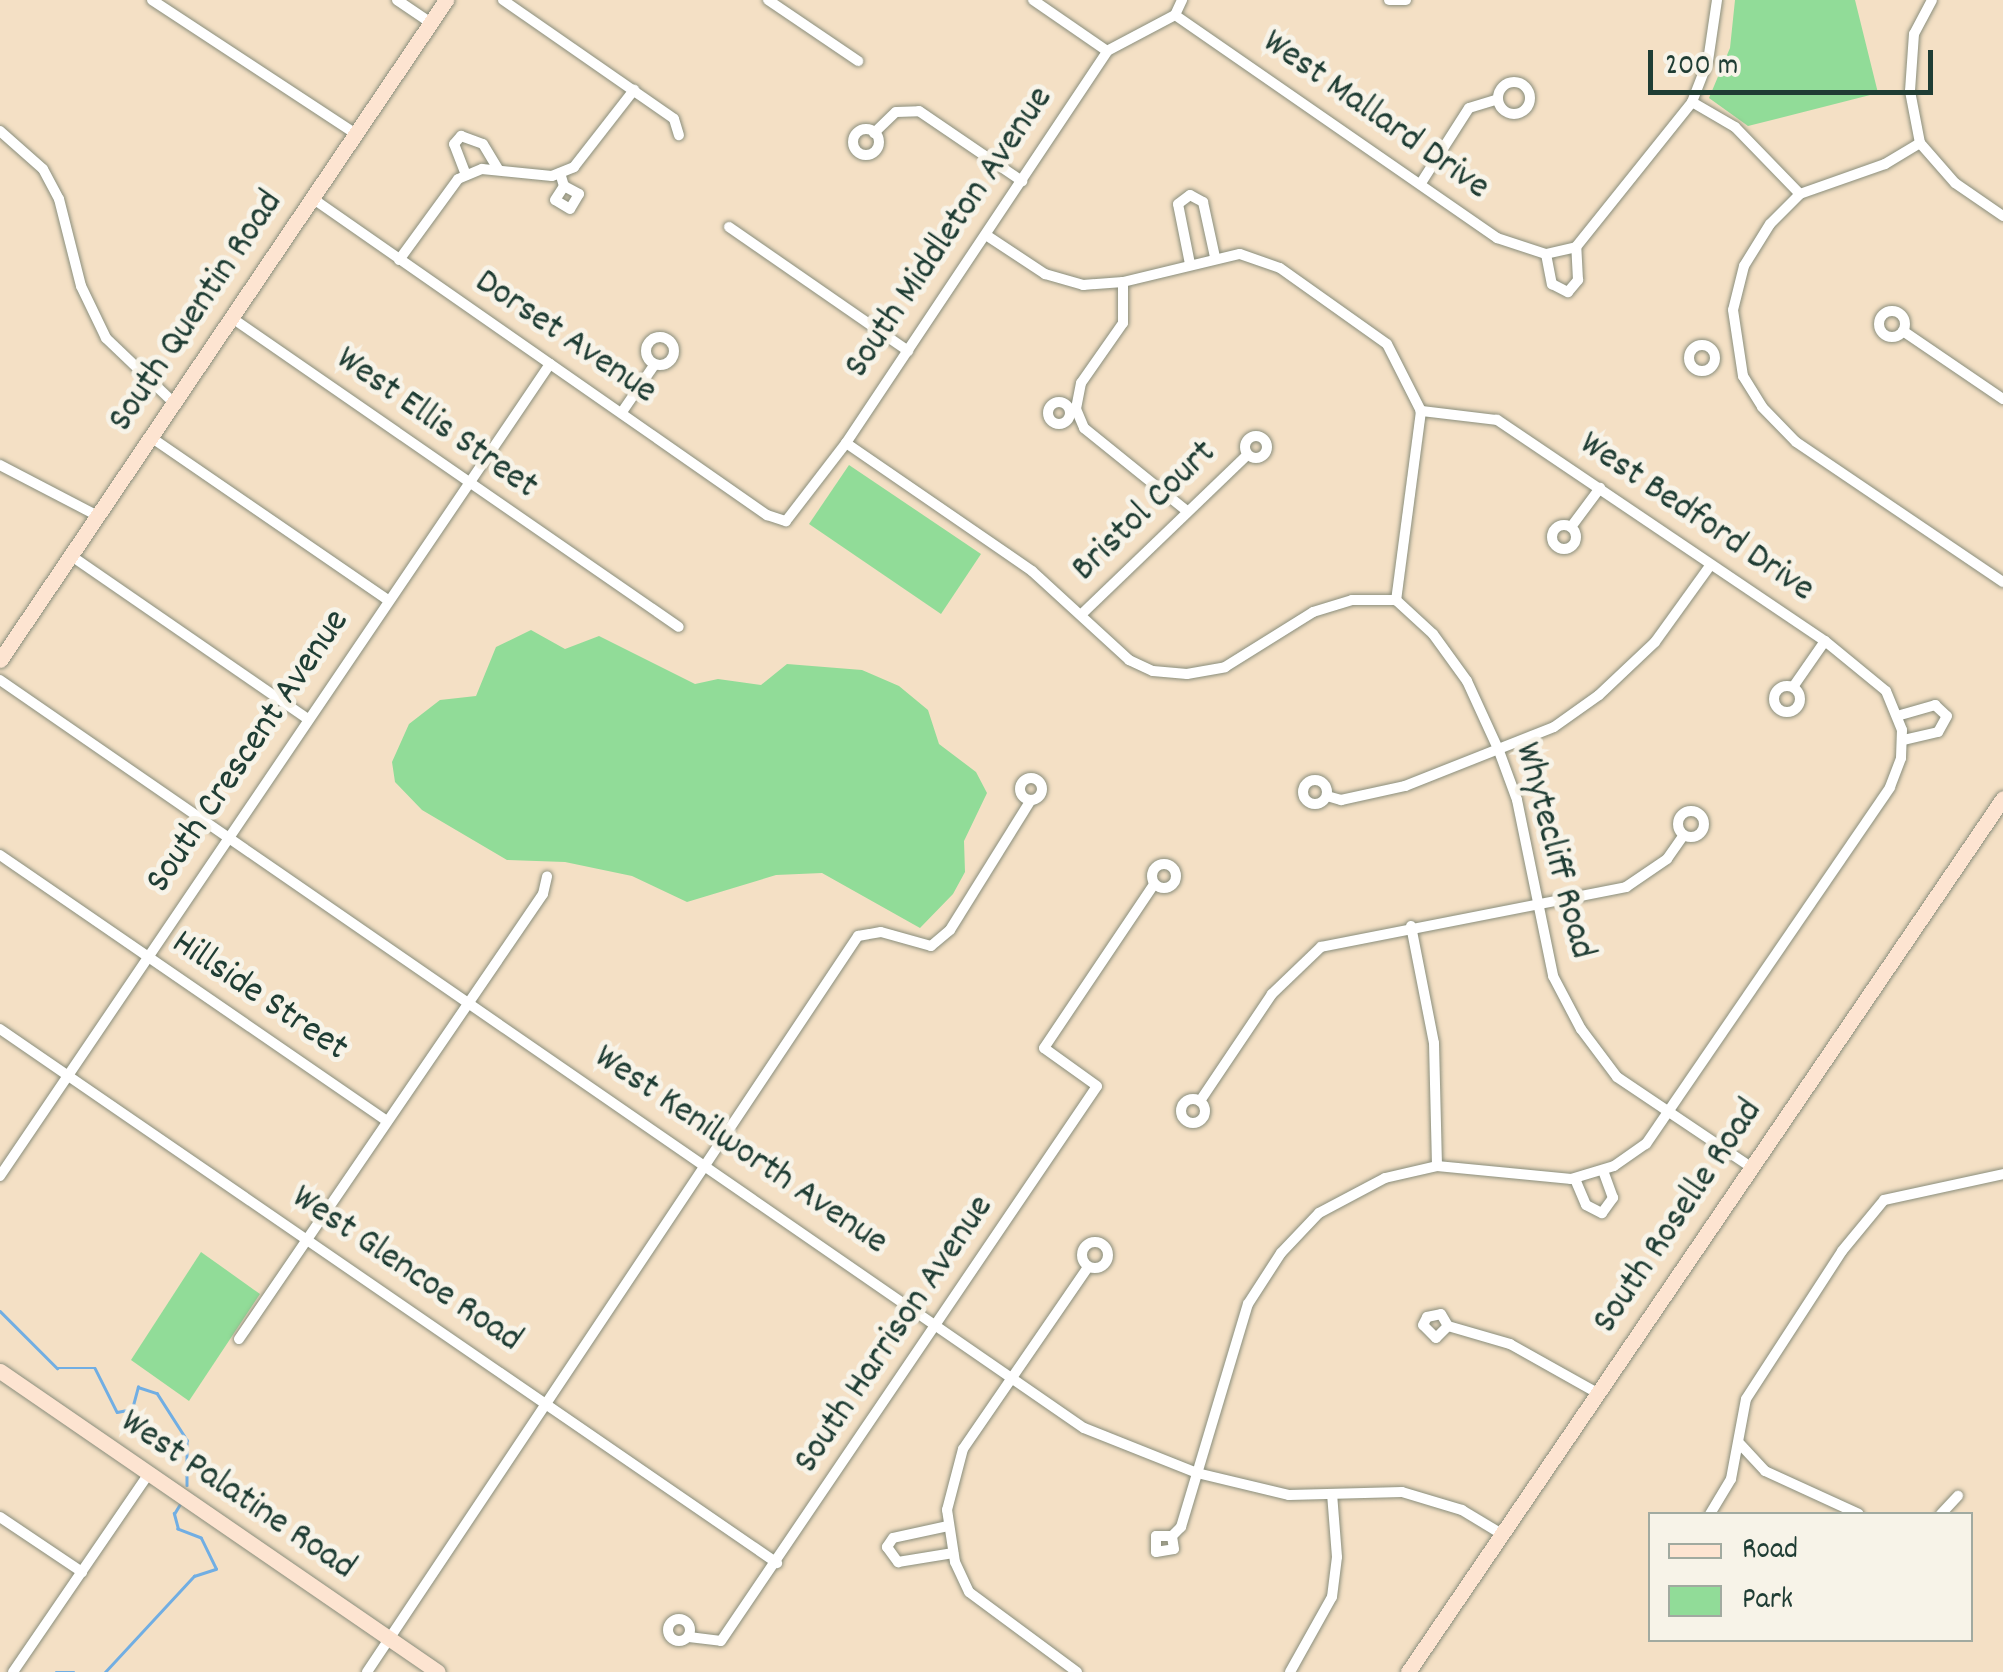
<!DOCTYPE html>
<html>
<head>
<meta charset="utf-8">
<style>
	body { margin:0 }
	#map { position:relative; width:2003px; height:1672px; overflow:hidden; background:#f4e0c5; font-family:Dekko,sans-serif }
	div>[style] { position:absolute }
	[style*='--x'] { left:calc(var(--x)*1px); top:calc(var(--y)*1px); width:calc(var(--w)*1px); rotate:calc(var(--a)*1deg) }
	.green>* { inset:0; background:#91dc98 }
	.stream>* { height:2.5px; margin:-1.25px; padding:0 1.25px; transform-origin:1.25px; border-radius:1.25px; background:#71aee3 }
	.roads { filter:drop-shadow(0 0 2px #8a8e7c) drop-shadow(0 0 2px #8a8e7c) }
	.minor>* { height:10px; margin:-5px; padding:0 5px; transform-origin:5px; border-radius:5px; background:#fff }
	.minor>.ring { margin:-5px; padding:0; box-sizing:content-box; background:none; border:10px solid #fff; border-radius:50% }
	.secondary>* { height:15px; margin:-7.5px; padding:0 7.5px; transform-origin:7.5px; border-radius:7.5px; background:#fde4d1 }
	span { translate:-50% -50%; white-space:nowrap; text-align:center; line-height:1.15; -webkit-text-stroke:10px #f7f3e8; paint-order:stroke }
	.street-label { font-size:38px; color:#1f3d34 }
	.legend { position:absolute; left:1648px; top:1512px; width:325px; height:130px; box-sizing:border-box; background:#f7f3e8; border:2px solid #a1aaa0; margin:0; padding:12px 18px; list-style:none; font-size:30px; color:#1f3d34 }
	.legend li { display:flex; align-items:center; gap:20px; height:50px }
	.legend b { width:50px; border:2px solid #a1aaa0 }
	.scale { position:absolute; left:1648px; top:50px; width:285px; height:45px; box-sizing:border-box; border:5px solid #1f3d34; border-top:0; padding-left:12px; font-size:30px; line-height:35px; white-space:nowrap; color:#1f3d34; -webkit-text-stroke:8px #f7f3e8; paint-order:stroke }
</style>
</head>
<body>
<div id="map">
	<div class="green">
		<div style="clip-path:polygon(1735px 0,1855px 0,1878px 93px,1748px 126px,1709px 98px,1730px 48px)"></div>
		<div style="clip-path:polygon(849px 465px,981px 554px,941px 614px,809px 524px)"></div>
		<div style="clip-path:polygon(531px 630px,565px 649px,599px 636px,695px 684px,718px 679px,761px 685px,787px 664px,862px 670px,899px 686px,928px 710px,939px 744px,976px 772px,987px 793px,964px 841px,965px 872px,953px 894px,920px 928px,822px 873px,776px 875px,687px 902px,632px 876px,565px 862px,507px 860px,422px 810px,395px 782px,392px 762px,409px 724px,440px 700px,476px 696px,496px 647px)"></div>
		<div style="clip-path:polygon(201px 1252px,260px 1294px,189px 1401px,131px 1360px)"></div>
	</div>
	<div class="stream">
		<div style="--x:0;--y:1311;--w:81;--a:45"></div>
		<div style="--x:57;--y:1368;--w:38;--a:0"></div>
		<div style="--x:95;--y:1368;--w:49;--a:63.4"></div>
		<div style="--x:117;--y:1412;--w:15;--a:-11"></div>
		<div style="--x:132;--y:1409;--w:23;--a:-75"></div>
		<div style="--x:138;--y:1387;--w:20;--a:18"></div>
		<div style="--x:157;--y:1393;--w:56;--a:57.4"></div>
		<div style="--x:187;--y:1440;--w:45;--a:90"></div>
		<div style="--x:56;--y:1672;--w:18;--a:0"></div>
		<div style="--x:105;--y:1672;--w:131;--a:-47.2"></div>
		<div style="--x:194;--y:1576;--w:23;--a:-18"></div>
		<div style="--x:216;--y:1569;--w:34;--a:-116"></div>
		<div style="--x:201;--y:1538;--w:25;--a:-159"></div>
		<div style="--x:178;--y:1529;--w:16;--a:-105"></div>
		<div style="--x:174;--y:1514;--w:12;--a:-59"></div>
	</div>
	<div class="roads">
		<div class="minor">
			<div style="--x:152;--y:0;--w:244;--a:33.3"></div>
			<div style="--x:397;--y:0;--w:41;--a:34.1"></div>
			<div style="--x:503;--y:0;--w:208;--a:34.8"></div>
			<div style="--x:674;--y:119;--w:17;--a:73"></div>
			<div style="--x:768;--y:0;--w:109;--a:34.1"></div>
			<div style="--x:1033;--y:0;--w:90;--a:34.6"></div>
			<div style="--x:1389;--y:0;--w:17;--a:0"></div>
			<div style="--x:1175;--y:15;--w:392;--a:34.7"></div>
			<div style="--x:1497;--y:238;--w:52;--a:18.1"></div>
			<div style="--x:1546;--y:254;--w:31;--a:-13"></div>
			<div class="ring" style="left:1498px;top:82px;width:22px;height:22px"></div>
			<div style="--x:1692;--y:102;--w:50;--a:30.2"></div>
			<div style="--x:1735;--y:127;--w:93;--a:45.9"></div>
			<div class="ring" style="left:853px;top:129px;width:16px;height:16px"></div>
			<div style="--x:0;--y:131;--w:57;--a:41.5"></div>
			<div style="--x:43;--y:169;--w:34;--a:62"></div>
			<div style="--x:59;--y:199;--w:90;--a:75.8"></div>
			<div style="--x:81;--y:286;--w:58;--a:64.3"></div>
			<div style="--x:106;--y:338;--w:95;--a:43.7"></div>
			<div style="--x:874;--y:133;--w:30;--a:-44"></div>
			<div style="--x:896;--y:112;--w:23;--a:-2"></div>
			<div style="--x:919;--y:111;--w:125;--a:34.2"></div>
			<div style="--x:1920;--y:143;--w:53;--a:-100.9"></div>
			<div style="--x:1910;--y:91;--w:57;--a:-86"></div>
			<div style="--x:1914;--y:34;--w:38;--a:-62"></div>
			<div style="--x:560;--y:173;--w:14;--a:73"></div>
			<div style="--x:564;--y:186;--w:17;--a:28"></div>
			<div style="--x:579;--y:194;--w:17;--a:121"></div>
			<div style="--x:570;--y:209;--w:17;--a:-149"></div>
			<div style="--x:555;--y:200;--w:17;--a:-57"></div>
			<div style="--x:466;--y:175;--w:33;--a:-111"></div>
			<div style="--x:454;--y:144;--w:11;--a:-49"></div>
			<div style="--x:461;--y:136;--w:23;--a:20"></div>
			<div style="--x:483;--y:144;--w:29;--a:59"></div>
			<div style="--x:1421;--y:183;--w:89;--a:-57.4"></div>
			<div style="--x:1469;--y:108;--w:30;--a:-17"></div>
			<div style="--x:312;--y:198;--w:555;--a:34.87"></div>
			<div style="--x:767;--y:515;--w:20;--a:18"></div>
			<div style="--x:786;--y:521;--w:98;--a:-52.4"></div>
			<div style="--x:846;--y:443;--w:471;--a:-56.3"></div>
			<div style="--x:1107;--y:51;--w:77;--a:-27.9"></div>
			<div style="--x:1175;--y:15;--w:17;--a:-65"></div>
			<div style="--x:2003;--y:216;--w:58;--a:-145.5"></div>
			<div style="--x:1955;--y:183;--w:53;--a:-131.2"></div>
			<div style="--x:1920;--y:143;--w:41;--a:149"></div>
			<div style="--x:1885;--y:164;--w:90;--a:160.6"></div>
			<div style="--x:1800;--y:194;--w:42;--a:135"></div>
			<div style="--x:1770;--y:224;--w:49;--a:121.8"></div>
			<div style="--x:1744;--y:266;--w:45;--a:104"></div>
			<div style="--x:1733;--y:310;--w:67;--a:81.4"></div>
			<div style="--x:1743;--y:376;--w:36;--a:58"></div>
			<div style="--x:1762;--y:407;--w:49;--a:45.8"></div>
			<div style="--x:1796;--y:442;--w:250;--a:34.1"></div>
			<div style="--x:729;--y:227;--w:218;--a:34.7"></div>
			<div style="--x:986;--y:235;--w:71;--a:33.5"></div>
			<div style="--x:1045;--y:274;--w:40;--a:16"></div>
			<div style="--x:1083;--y:285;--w:40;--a:-4.3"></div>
			<div style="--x:1123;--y:282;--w:120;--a:-13.5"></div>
			<div style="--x:1240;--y:254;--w:42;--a:19.3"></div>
			<div style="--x:1280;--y:268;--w:131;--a:35.4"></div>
			<div style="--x:1387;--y:344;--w:75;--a:63.1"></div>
			<div style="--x:1421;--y:411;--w:191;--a:97.5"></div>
			<div style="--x:1576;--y:247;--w:186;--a:-51.3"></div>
			<div style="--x:1692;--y:102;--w:44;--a:-68.7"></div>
			<div style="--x:1708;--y:61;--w:62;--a:-81.6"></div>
			<div style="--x:1546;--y:254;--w:31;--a:79"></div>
			<div style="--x:1552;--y:284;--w:18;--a:27"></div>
			<div style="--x:1568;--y:292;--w:16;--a:-50"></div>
			<div style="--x:1578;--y:280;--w:33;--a:-93"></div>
			<div style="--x:399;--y:260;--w:100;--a:-53.9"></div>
			<div style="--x:458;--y:179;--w:26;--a:-23"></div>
			<div style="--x:482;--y:169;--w:70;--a:5.7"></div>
			<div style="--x:552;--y:176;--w:24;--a:-22"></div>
			<div style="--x:574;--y:167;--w:98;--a:-52.1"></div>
			<div style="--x:1190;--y:264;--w:61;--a:-101.3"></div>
			<div style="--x:1178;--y:204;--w:15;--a:-37"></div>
			<div style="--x:1190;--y:195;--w:15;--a:28"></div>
			<div style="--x:1203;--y:202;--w:56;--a:77.7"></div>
			<div style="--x:1123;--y:282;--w:41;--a:90"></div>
			<div style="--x:1123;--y:323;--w:73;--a:125"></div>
			<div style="--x:1081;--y:383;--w:26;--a:101"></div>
			<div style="--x:1076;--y:409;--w:21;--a:67"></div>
			<div style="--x:1084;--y:428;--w:132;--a:38.9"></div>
			<div class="ring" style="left:1879px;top:311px;width:16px;height:16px"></div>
			<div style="--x:232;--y:318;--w:543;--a:34.66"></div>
			<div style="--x:1903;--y:331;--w:121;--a:34.2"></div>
			<div class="ring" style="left:646px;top:337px;width:18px;height:18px"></div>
			<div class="ring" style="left:1689px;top:345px;width:16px;height:16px"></div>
			<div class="ring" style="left:1048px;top:402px;width:12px;height:12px"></div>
			<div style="--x:622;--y:412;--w:58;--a:-55.5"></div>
			<div class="ring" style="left:1245px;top:436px;width:12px;height:12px"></div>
			<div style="--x:152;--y:438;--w:286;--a:34.5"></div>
			<div style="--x:846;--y:443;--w:226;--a:34.5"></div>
			<div style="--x:1032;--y:571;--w:132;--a:42.5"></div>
			<div style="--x:1129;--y:660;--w:26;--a:25"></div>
			<div style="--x:1153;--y:671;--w:34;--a:5"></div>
			<div style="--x:1187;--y:674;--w:39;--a:-10"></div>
			<div style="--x:1225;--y:667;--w:104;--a:-32"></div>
			<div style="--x:1313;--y:612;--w:41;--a:-17.1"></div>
			<div style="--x:1352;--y:600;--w:44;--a:0"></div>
			<div style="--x:1396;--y:600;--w:50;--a:42.6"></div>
			<div style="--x:1433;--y:634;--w:58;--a:54.1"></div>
			<div style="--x:1467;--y:681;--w:77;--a:65.4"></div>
			<div style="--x:1499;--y:751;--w:52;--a:69.8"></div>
			<div style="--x:1517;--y:800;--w:180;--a:78.4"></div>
			<div style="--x:1553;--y:976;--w:60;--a:62.2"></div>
			<div style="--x:1581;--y:1029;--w:60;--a:53.1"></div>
			<div style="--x:1617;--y:1077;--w:161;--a:33.9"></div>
			<div style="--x:0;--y:465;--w:110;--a:27.5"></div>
			<div class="ring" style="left:1552px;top:525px;width:14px;height:14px"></div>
			<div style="--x:1571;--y:527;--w:49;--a:-53.4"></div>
			<div style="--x:70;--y:555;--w:289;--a:34.6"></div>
			<div style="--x:1084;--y:612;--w:226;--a:-43.9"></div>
			<div style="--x:0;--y:680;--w:1317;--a:34.61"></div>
			<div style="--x:1084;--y:1428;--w:122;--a:21.7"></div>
			<div style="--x:1197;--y:1473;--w:95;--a:13.4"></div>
			<div style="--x:1289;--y:1495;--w:113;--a:-1.5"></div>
			<div style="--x:1402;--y:1492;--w:63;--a:16.7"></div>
			<div style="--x:1462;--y:1510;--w:44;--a:31.2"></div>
			<div class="ring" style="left:1774px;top:686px;width:16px;height:16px"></div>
			<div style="--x:1793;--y:687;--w:56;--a:-55.2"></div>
			<div style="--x:1897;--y:716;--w:40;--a:-16"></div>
			<div style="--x:1935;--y:705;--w:16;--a:43"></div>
			<div style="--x:1947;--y:716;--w:18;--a:119"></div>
			<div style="--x:1938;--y:732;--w:36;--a:167"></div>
			<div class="ring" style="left:1020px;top:778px;width:12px;height:12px"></div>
			<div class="ring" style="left:1303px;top:780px;width:14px;height:14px"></div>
			<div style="--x:1327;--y:796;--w:15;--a:16"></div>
			<div style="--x:1341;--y:800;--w:66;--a:-12.3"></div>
			<div style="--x:1405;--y:786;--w:160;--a:-21.6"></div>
			<div style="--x:1554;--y:727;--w:55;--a:-35.4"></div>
			<div style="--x:1599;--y:695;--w:77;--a:-43.4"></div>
			<div style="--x:1655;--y:642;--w:92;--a:-54.2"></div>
			<div class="ring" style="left:1678px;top:811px;width:16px;height:16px"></div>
			<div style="--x:0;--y:855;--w:467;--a:34.5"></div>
			<div class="ring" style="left:1152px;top:864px;width:14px;height:14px"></div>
			<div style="--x:1411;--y:926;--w:119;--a:78.9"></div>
			<div style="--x:1434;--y:1043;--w:123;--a:88.6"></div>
			<div style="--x:0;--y:1029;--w:943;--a:34.5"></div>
			<div class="ring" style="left:1181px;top:1099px;width:14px;height:14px"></div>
			<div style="--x:1200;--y:1101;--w:129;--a:-56.1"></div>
			<div style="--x:1272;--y:994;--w:68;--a:-43.8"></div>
			<div style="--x:1321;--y:947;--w:311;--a:-11.1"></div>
			<div style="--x:1626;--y:887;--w:50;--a:-34.3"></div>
			<div style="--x:1667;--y:859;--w:29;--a:-55"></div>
			<div style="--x:0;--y:1176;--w:981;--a:-55.89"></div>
			<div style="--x:1575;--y:1179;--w:28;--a:67"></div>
			<div style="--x:1586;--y:1205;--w:18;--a:27"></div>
			<div style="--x:1602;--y:1213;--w:19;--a:-54"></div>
			<div style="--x:1613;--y:1198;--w:29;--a:-110"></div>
			<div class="ring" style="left:1082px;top:1242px;width:16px;height:16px"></div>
			<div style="--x:1448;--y:1326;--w:17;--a:135"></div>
			<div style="--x:1436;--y:1338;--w:18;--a:-135"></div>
			<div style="--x:1423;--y:1325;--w:9;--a:-63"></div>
			<div style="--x:1427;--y:1317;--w:14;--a:-12"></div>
			<div style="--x:1441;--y:1314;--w:14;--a:60"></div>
			<div style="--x:1448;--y:1326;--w:65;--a:16.2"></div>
			<div style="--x:1510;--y:1344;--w:102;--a:29.3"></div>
			<div style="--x:239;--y:1339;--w:539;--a:-55.66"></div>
			<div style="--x:543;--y:894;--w:18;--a:-77"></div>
			<div style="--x:1740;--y:1444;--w:37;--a:47"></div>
			<div style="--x:1765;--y:1471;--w:103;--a:24.6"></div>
			<div style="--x:1710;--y:1514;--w:41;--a:-59"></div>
			<div style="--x:1731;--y:1479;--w:81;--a:-79.4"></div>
			<div style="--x:1746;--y:1399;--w:176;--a:-57"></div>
			<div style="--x:1842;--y:1251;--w:66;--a:-50.5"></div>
			<div style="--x:1884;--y:1200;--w:122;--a:-12.3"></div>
			<div style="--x:1941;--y:1514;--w:25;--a:-47"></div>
			<div style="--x:0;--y:1517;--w:99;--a:33.9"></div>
			<div style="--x:948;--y:1526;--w:56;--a:167.7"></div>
			<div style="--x:893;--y:1538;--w:11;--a:124"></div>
			<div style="--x:887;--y:1547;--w:19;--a:54"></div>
			<div style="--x:898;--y:1562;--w:56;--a:-9.3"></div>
			<div style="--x:1172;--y:1536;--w:16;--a:180"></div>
			<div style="--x:1156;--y:1536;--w:16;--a:90"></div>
			<div style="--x:1156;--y:1552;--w:18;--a:-9"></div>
			<div style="--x:1174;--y:1549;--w:13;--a:-99"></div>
			<div style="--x:1172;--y:1536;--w:13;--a:-45"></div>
			<div style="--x:1181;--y:1527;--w:233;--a:-73.3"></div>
			<div style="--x:1248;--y:1304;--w:61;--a:-57.1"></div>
			<div style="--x:1281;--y:1253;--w:55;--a:-46.5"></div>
			<div style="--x:1319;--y:1213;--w:75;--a:-27.9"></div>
			<div style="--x:1385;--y:1178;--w:53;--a:-13"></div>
			<div style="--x:1437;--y:1166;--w:135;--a:5.5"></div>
			<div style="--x:1571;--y:1179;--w:45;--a:-16.8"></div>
			<div style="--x:1614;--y:1166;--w:39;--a:-35"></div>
			<div style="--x:1646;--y:1144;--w:432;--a:-55.6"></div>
			<div style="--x:1890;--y:787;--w:31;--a:-69"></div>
			<div style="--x:1901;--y:758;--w:28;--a:-88"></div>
			<div style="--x:1902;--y:730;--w:42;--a:-112.3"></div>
			<div style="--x:1886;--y:691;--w:79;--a:-140.7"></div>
			<div style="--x:1825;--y:641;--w:396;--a:-146"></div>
			<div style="--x:1497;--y:420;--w:77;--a:-173.2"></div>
			<div class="ring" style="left:668px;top:1619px;width:12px;height:12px"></div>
			<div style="--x:689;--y:1637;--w:32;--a:7"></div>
			<div style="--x:721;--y:1641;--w:670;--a:-55.88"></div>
			<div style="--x:1097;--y:1086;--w:65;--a:-144.4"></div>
			<div style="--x:1044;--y:1048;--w:197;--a:-56.1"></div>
			<div style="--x:13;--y:1672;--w:239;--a:-55.6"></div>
			<div style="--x:367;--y:1672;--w:885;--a:-56.29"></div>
			<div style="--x:858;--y:936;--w:23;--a:-10"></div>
			<div style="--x:881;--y:932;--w:52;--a:15.6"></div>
			<div style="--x:931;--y:946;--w:25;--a:-40"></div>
			<div style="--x:950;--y:930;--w:153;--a:-58.1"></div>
			<div style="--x:1077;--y:1672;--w:134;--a:-143.5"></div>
			<div style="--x:969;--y:1592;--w:33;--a:-115"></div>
			<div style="--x:955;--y:1562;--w:53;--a:-98.7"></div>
			<div style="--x:947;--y:1510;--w:63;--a:-75.3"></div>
			<div style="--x:963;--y:1449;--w:221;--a:-55.5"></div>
			<div style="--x:1290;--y:1672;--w:86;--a:-60.8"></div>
			<div style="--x:1332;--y:1597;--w:40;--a:-82.9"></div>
			<div style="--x:1337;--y:1557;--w:63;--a:-94.5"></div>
		</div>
		<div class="secondary">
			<div style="--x:0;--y:660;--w:797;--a:-55.95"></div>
			<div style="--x:0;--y:1371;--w:531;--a:34.5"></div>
			<div style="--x:1408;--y:1672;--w:1057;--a:-55.75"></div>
		</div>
	</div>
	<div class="street-label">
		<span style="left:1375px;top:116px;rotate:35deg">West Mallard Drive</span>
		<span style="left:950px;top:233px;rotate:-56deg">South Middleton Avenue</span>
		<span style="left:197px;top:312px;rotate:-56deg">South Quentin Road</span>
		<span style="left:565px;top:338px;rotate:34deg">Dorset Avenue</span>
		<span style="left:436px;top:424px;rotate:35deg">West Ellis Street</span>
		<span style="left:1145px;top:512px;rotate:-44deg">Bristol Court</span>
		<span style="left:1696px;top:518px;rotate:34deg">West Bedford Drive</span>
		<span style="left:249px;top:752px;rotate:-56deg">South Crescent Avenue</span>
		<span style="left:1553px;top:851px;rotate:75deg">Whytecliff Road</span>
		<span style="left:259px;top:997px;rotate:34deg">Hillside Street</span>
		<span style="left:740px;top:1151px;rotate:34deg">West Kenilworth Avenue</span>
		<span style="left:1679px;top:1217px;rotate:-56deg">South Roselle Road</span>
		<span style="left:406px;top:1270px;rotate:34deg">West Glencoe Road</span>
		<span style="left:895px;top:1335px;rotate:-56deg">South Harrison Avenue</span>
		<span style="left:237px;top:1496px;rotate:34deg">West Palatine Road</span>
	</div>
	<ul class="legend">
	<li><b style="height:12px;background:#fde4d1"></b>Road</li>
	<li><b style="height:28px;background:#91dc98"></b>Park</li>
	</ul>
	<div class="scale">200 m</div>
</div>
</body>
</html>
